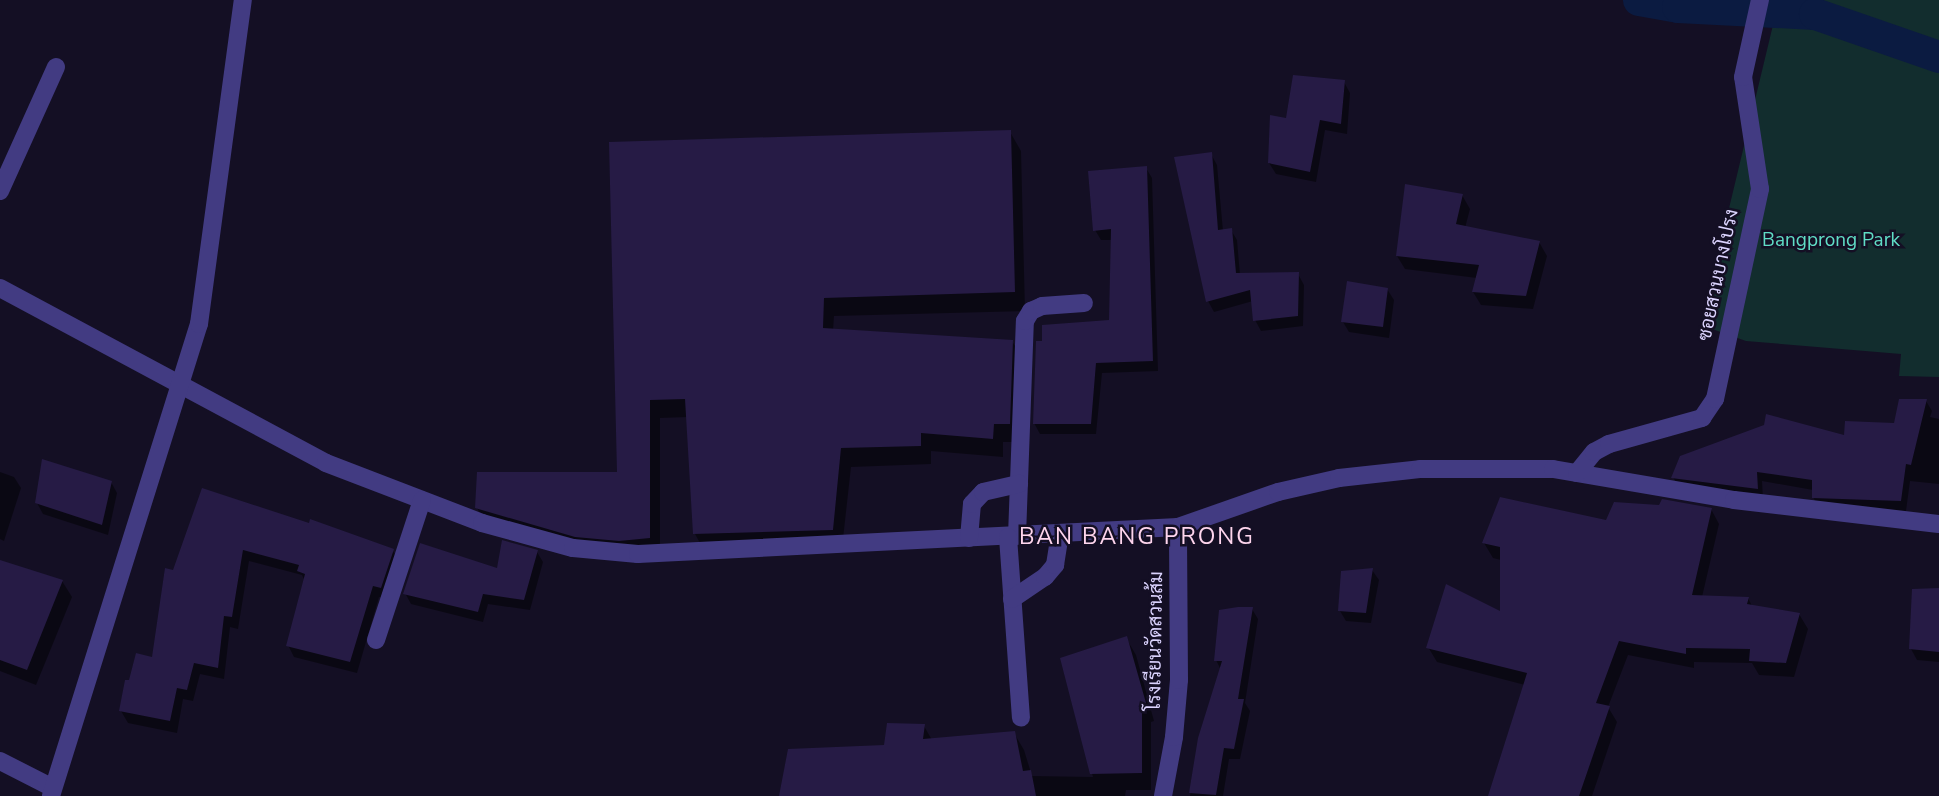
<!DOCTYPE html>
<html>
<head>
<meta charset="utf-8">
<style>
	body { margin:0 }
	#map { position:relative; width:1939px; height:796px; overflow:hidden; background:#140f24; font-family:"Nunito Sans",Sarabun,sans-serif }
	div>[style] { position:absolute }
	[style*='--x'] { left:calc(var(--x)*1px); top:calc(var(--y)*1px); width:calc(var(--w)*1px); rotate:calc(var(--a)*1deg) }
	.green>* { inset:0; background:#122d2e }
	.shadow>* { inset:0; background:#0007 }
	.canal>* { height:32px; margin:-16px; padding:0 16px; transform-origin:16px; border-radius:16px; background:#0b1b41 }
	.building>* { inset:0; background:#261b45 }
	.minor>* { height:18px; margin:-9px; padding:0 9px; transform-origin:9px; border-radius:9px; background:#423b82 }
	span { translate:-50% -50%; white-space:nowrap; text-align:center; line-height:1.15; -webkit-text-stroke:5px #140f24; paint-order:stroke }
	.park-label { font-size:19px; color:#60ddc6 }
	.street-label { font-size:19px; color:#dbd3fe }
	.quarter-label { font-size:23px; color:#fed5ed; letter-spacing:2px }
</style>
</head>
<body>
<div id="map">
	<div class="green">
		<div style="clip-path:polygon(1779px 0,1939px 0,1939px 377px,1899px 376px,1901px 354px,1746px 341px,1701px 325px)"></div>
	</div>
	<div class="shadow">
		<div style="clip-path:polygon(1344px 82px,1350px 93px,1347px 134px,1325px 130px,1316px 182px,1276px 174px,1269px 163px,1288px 121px)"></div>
		<div style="clip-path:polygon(1010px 132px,1021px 151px,1025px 311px,834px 316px,833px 331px,1012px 341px,1023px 360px,1020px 442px,1003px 442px,1003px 457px,931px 451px,931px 464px,851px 467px,842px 548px,705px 552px,695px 534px,688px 417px,660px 418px,660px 556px,488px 527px,477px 508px,619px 473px,610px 143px)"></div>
		<div style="clip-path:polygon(1211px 154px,1217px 165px,1223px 231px,1231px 230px,1237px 240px,1240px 275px,1298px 274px,1304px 285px,1303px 326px,1261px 331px,1255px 320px,1253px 301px,1214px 312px,1208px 301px)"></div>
		<div style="clip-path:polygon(1146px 168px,1152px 178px,1158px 371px,1102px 373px,1096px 434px,1040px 434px,1034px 423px,1111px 322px,1113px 240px,1101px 240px,1095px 230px)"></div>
		<div style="clip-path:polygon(1462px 195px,1470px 209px,1465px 228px,1539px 242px,1547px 256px,1533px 309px,1481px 305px,1473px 292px,1477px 278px,1405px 269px,1397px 256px)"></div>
		<div style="clip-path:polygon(1387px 289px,1394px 300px,1389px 338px,1349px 332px,1343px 322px)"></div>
		<div style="clip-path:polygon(1926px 401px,1932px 411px,1930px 417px,1939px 419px,1939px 484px,1910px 481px,1906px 511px,1819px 508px,1813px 497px,1813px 490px,1762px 481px,1763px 499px,1679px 488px,1673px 477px,1896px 425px)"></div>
		<div style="clip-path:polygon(0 472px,14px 477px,21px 488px,4px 541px,0 539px)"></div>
		<div style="clip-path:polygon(111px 482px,117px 493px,108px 535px,43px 514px,37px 503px)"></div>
		<div style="clip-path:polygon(204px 490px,393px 551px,400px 563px,388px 599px,379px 597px,357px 673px,294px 657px,288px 645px,305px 581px,302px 575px,249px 561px,238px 629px,230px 627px,224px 679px,200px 674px,193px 701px,183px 699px,177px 733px,128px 723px,121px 711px,130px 683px,154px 659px,175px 572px)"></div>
		<div style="clip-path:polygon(1711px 509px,1719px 524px,1702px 597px,1748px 598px,1752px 606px,1799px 614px,1808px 629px,1794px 677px,1759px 675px,1752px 663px,1694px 662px,1694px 668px,1628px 655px,1608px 707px,1617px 722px,1592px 796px,1490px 796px,1525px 685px,1437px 662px,1428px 647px,1501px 614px,1501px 560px,1493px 558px,1484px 543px)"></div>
		<div style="clip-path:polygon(537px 552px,543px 562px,530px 610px,488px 604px,483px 622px,411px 604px,405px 593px,498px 571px)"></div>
		<div style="clip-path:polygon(0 561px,62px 581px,72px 597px,36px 685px,0 671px)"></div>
		<div style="clip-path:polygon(1372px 570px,1379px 580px,1371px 623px,1346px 621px,1340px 611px)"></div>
		<div style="clip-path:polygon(1939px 590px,1939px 662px,1917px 660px,1911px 649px)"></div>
		<div style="clip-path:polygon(1252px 609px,1258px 619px,1245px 703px,1250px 711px,1240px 759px,1229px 759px,1223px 796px,1190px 796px,1200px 738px,1221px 670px,1216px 660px)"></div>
		<div style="clip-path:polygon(1126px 638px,1136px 655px,1154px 721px,1151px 722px,1151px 790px,1126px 790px,1125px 796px,780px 796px,924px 726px,932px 740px,1014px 733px,1024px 750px,1032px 776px,1093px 777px,1062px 660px)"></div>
	</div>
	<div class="canal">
		<div style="--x:1639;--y:0;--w:40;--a:10"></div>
		<div style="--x:1678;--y:7;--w:137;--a:2.9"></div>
		<div style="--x:1815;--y:14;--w:131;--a:19.1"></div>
	</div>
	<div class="building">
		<div style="clip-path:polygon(1293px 75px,1345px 80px,1341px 124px,1320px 120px,1310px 172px,1268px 163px,1270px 115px,1286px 118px)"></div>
		<div style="clip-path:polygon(1011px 130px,1015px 292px,824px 298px,823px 328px,1013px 340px,1010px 424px,994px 424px,993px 439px,921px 433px,921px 446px,841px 448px,833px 530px,693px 534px,685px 399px,650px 400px,650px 538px,619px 541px,575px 537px,475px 508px,477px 472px,617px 472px,609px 142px)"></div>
		<div style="clip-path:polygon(1212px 152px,1218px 230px,1232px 228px,1236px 273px,1299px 272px,1298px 316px,1253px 321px,1250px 290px,1206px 302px,1174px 157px)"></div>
		<div style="clip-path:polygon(1147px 166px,1153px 361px,1096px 363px,1091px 424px,1033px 424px,1036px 341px,1042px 341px,1042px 325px,1109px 320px,1111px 229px,1093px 231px,1088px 171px)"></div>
		<div style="clip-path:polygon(1405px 184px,1463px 194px,1456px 224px,1540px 241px,1526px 296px,1472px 292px,1479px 265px,1396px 256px)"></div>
		<div style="clip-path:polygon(1347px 281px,1388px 288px,1383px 327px,1341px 322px)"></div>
		<div style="clip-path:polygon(1899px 399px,1927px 399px,1911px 465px,1906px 464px,1901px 501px,1812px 498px,1812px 480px,1757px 472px,1758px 489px,1671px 478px,1680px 456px,1764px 425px,1766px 414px,1844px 435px,1845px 421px,1894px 423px)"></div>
		<div style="clip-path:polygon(42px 459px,112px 481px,102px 525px,35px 503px)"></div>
		<div style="clip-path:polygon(202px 488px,309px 523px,310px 519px,394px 549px,381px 588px,373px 586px,350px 662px,286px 646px,305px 574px,297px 571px,299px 565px,243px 550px,232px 617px,224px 616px,218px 668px,194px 663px,187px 690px,177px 688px,170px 721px,119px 711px,125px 680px,129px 680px,136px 653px,152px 657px,165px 568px,173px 570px)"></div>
		<div style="clip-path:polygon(1500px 497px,1606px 520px,1614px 502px,1659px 505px,1662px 499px,1712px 508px,1692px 595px,1749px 597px,1747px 604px,1800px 613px,1786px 663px,1749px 661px,1750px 649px,1686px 648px,1686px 654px,1619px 641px,1596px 703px,1610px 706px,1579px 796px,1488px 796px,1527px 673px,1426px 648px,1446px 584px,1500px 611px,1500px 547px,1482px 543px)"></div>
		<div style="clip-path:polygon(502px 540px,538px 550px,524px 600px,483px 594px,478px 612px,403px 594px,420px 543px,497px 568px)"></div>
		<div style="clip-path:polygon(0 560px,63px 580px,27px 670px,0 660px)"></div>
		<div style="clip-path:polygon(1373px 568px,1366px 613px,1338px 611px,1341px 571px)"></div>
		<div style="clip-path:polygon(1939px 588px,1939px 652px,1909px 649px,1912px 589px)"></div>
		<div style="clip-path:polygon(1238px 607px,1253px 607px,1238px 699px,1244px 699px,1234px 749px,1224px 748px,1216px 795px,1189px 793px,1198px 738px,1222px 661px,1214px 661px,1219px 610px)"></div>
		<div style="clip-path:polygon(1127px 636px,1146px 703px,1142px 705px,1142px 773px,1090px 774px,1060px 658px)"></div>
		<div style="clip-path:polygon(887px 723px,925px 724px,923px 739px,1015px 731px,1023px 771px,1031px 770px,1036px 796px,779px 796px,788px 749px,884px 745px)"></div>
	</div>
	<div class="minor">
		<div style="--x:0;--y:191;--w:136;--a:-65.7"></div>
		<div style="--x:0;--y:288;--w:370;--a:28.2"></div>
		<div style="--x:326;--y:463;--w:167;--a:21"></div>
		<div style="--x:482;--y:523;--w:94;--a:15.4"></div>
		<div style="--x:573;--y:548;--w:65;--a:5.3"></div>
		<div style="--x:638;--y:554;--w:541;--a:-2.86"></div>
		<div style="--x:1178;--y:527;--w:106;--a:-19.3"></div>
		<div style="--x:1278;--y:492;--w:63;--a:-12.9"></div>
		<div style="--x:1339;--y:478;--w:81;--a:-6.3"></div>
		<div style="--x:1420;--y:469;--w:133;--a:0"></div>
		<div style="--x:1553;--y:469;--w:184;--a:9.7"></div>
		<div style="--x:1734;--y:500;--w:206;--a:6.7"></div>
		<div style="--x:1577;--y:473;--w:27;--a:-51"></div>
		<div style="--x:1594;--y:452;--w:17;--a:-28"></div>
		<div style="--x:1609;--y:444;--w:97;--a:-15.6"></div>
		<div style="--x:1702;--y:418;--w:23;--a:-56"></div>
		<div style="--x:1715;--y:399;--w:215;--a:-77.9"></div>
		<div style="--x:1760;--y:189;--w:113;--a:-98.6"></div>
		<div style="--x:1743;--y:77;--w:79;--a:-77.6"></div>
		<div style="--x:1017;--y:536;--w:215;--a:-87.9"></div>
		<div style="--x:1025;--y:321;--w:12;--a:-59"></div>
		<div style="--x:1031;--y:311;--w:12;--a:-24"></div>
		<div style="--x:1042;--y:306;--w:42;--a:-4.1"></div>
		<div style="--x:1008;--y:537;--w:181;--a:85.9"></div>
		<div style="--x:969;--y:538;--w:34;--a:-85"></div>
		<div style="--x:972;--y:504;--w:16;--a:-47"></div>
		<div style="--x:983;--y:492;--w:37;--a:-13"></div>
		<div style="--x:1012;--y:599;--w:40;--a:-34"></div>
		<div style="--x:1045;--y:577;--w:16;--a:-50"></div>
		<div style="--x:1055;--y:565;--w:31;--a:-81"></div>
		<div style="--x:376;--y:640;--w:147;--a:-71.8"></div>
		<div style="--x:0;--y:761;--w:59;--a:27"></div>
		<div style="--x:51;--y:796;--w:495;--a:-72.6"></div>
		<div style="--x:199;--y:324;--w:327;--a:-82.3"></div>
		<div style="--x:1163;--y:796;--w:60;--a:-79.4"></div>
		<div style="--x:1174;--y:737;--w:57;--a:-85"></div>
		<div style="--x:1179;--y:680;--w:153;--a:-90.4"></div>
	</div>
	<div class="park-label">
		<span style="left:1831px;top:241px">Bangprong Park</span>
	</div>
	<div class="street-label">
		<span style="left:1719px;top:275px;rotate:-78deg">ซอยสวนบางโปรง</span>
		<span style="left:1156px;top:641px;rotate:-89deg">โรงเรียนวัดสวนส้ม</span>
	</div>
	<div class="quarter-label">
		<span style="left:1137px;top:537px">BAN BANG PRONG</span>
	</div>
</div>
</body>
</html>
